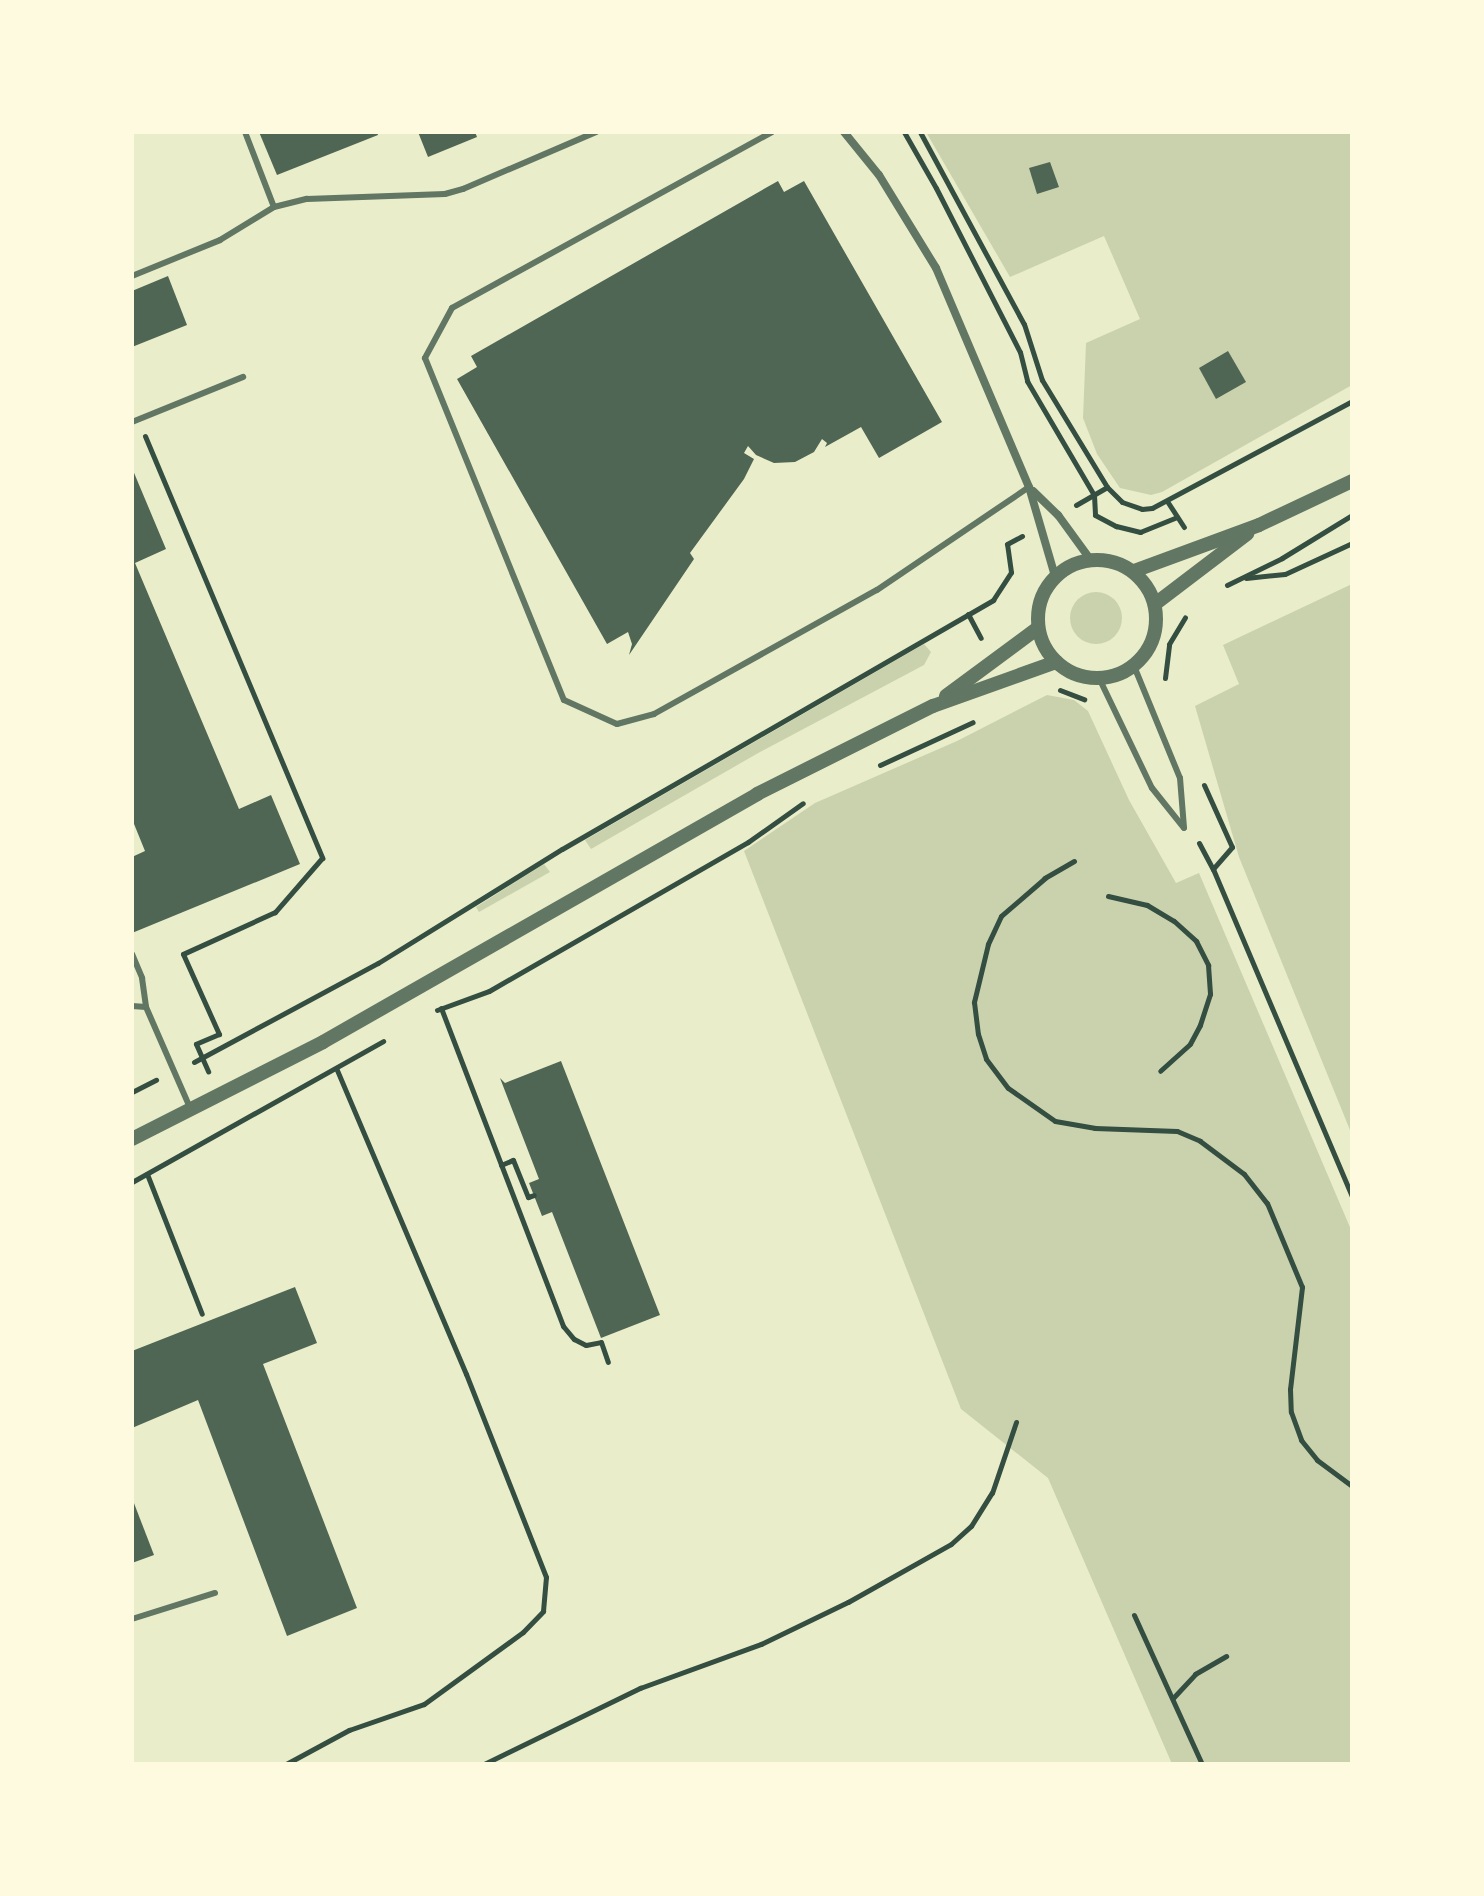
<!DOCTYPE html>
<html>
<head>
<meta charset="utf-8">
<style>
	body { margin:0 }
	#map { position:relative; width:1484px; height:1896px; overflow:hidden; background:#e9edc9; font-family:Raleway,sans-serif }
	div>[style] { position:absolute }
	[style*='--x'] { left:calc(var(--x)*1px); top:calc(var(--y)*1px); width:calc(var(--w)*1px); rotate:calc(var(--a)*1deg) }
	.green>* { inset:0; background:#cad2ad }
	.round { border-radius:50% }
	.building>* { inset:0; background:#4f6655 }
	.path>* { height:5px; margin:-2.5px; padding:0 2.5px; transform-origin:2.5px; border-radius:2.5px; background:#344e41 }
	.service>* { height:6px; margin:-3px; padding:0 3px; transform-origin:3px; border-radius:3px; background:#617663 }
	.minor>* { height:8px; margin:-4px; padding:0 4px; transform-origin:4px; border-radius:4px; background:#617663 }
	.tertiary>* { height:14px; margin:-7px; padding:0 7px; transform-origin:7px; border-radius:7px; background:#617663 }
	.tertiary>.ring { margin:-7px; padding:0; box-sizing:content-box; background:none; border:14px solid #617663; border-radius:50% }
	span { translate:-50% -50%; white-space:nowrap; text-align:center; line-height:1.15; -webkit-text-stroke:6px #fefae0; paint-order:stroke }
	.frame { position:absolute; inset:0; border:134px solid #fefae0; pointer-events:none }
</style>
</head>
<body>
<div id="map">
	<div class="green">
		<div style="clip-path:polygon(926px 132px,1352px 132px,1352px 385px,1162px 492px,1151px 495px,1120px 488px,1097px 454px,1083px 418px,1086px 343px,1140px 319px,1104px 236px,1010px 277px)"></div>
		<div style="clip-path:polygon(1352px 584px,1352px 1135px,1239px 857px,1195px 706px,1239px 684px,1223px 645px)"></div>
		<div class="round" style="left:1070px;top:592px;width:52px;height:52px"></div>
		<div style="clip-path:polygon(924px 644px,931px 652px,924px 665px,760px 752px,591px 849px,585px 840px)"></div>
		<div style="clip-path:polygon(1047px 695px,1074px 700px,1088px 711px,1129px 800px,1176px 883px,1199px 873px,1352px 1232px,1352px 1764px,1172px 1764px,1048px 1478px,961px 1409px,744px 851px,815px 803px,957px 741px)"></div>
		<div style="clip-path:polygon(544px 864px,550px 872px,479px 912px,476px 907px)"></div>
	</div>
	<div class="building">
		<div style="clip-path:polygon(259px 132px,377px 132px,378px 135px,277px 175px)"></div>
		<div style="clip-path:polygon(418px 132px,475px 132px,477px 137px,428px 157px)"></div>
		<div style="clip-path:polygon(1050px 162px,1059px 187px,1037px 194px,1029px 168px)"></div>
		<div style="clip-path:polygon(778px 181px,784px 192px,804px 181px,942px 422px,879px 458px,861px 427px,825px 447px,827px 443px,822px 439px,814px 452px,795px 462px,774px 463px,756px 455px,748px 446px,744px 453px,754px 459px,744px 479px,690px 553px,694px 559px,629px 655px,632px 644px,628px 632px,607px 644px,457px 379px,477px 367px,471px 356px)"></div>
		<div style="clip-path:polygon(168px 276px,187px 325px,132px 347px,132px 291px)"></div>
		<div style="clip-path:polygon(1228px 351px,1246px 382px,1216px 399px,1199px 368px)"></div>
		<div style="clip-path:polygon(132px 468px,166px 549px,135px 563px,239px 809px,271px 795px,300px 864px,132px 933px,132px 857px,145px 851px,132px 819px)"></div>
		<div style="clip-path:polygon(561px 1061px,660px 1315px,601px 1338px,552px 1212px,542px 1216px,529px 1183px,539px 1179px,500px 1078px,505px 1083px)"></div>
		<div style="clip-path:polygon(295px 1287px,317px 1343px,263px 1364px,357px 1608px,287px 1636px,198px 1400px,132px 1428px,132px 1351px)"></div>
		<div style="clip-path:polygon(132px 1498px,154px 1555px,132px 1563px)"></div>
	</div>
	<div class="path">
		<div style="--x:904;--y:132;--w:64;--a:60.3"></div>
		<div style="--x:936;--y:188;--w:184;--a:62.9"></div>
		<div style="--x:1020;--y:352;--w:30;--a:76"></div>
		<div style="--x:1027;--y:381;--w:132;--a:59.6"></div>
		<div style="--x:1094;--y:495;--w:20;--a:87"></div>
		<div style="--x:1095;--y:515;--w:24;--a:28"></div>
		<div style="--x:1116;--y:526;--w:25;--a:14"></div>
		<div style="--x:1140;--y:532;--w:40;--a:-22"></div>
		<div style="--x:920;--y:132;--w:218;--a:61.6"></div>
		<div style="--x:1024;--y:324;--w:59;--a:72.2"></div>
		<div style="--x:1042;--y:380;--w:125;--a:58.7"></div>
		<div style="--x:145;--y:436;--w:458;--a:67.2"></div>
		<div style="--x:322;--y:858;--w:72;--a:131"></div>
		<div style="--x:275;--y:912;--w:101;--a:155.5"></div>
		<div style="--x:183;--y:954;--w:88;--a:65.8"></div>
		<div style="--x:219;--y:1034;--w:25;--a:157"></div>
		<div style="--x:196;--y:1044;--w:30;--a:66"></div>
		<div style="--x:1167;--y:501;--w:31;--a:57"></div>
		<div style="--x:1076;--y:505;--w:36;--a:-30"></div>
		<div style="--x:1107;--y:487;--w:21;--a:45"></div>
		<div style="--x:1122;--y:502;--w:21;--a:19"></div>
		<div style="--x:1142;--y:509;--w:10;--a:-6"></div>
		<div style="--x:1152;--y:508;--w:227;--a:-28.1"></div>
		<div style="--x:1246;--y:578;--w:39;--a:-6"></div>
		<div style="--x:1285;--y:574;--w:74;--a:-24.8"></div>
		<div style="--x:1227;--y:585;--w:61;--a:-26.1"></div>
		<div style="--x:1282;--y:558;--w:82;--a:-31.6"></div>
		<div style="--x:968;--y:614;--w:27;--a:62"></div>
		<div style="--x:1165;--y:678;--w:34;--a:-83"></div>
		<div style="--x:1169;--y:644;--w:31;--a:-59"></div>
		<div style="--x:1060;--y:690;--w:26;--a:21"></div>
		<div style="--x:880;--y:765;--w:102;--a:-24.8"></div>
		<div style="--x:1204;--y:785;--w:68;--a:65.7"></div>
		<div style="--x:1232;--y:847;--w:29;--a:131"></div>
		<div style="--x:1199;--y:843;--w:30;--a:62"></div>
		<div style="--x:1213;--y:869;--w:355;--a:67"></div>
		<div style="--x:1074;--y:861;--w:34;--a:150"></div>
		<div style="--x:1045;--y:878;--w:58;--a:139.2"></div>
		<div style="--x:1001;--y:916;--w:31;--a:115"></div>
		<div style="--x:988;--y:944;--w:60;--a:103.6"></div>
		<div style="--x:974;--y:1002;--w:32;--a:83"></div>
		<div style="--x:978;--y:1034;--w:26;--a:72"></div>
		<div style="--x:986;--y:1059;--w:36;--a:53"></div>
		<div style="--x:1008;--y:1088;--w:57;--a:35.1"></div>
		<div style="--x:1055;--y:1121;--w:41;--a:9.9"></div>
		<div style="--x:1095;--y:1128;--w:82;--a:2.1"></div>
		<div style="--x:1177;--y:1131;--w:25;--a:23"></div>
		<div style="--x:1200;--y:1141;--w:55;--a:36.9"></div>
		<div style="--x:1244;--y:1174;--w:37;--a:52"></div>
		<div style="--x:1267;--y:1203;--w:91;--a:67.4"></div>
		<div style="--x:1302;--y:1287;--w:103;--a:96.7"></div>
		<div style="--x:1290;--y:1389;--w:23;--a:88"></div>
		<div style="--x:1291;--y:1412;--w:30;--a:70"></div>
		<div style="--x:1301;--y:1440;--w:26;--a:51"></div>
		<div style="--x:1317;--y:1460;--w:44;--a:36.6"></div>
		<div style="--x:1108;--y:896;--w:40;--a:13"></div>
		<div style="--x:1147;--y:905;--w:31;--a:31"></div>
		<div style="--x:1174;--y:921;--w:30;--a:42"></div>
		<div style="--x:1196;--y:941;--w:27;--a:63"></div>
		<div style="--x:1208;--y:965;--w:29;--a:86"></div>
		<div style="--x:1210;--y:994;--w:33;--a:108"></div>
		<div style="--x:1200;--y:1025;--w:21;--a:118"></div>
		<div style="--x:1190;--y:1044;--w:40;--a:138"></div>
		<div style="--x:441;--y:1008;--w:341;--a:69"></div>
		<div style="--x:563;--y:1326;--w:17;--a:50"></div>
		<div style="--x:574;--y:1339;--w:13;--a:27"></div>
		<div style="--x:586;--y:1345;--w:15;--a:-11"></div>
		<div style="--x:601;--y:1342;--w:21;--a:71"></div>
		<div style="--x:437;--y:1010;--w:55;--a:-20.1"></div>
		<div style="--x:489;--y:991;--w:299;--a:-29.9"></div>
		<div style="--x:748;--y:842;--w:67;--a:-35.3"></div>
		<div style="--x:194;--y:1062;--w:209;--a:-28.3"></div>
		<div style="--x:378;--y:963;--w:216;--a:-31.8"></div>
		<div style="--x:562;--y:849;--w:498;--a:-30"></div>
		<div style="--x:993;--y:600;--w:33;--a:-57"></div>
		<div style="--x:1011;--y:572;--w:28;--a:-98"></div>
		<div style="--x:1007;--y:544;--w:17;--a:-28"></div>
		<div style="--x:132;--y:1092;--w:27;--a:-27"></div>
		<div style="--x:501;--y:1165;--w:13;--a:-23"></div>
		<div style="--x:513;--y:1160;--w:40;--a:68"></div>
		<div style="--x:528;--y:1197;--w:6;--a:-18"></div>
		<div style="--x:147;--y:1174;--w:150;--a:68.6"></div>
		<div style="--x:132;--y:1182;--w:288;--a:-29.3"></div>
		<div style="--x:1134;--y:1615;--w:164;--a:65.5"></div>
		<div style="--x:1173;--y:1698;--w:33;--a:-47"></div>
		<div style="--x:1195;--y:1674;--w:36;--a:-30"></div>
		<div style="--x:286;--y:1764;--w:72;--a:-28.4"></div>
		<div style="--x:349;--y:1730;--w:79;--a:-19.1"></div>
		<div style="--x:424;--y:1704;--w:122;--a:-36"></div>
		<div style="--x:523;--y:1632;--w:29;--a:-46"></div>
		<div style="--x:543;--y:1611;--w:34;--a:-85"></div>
		<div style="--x:546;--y:1577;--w:218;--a:-111.5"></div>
		<div style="--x:466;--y:1374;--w:332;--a:-113"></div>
		<div style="--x:484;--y:1764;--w:174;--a:-26"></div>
		<div style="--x:640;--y:1688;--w:129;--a:-20"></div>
		<div style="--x:761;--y:1644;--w:97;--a:-25.8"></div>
		<div style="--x:848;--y:1602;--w:118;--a:-29.4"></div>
		<div style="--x:951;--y:1544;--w:27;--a:-42"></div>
		<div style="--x:971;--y:1526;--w:39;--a:-58"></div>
		<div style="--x:992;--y:1493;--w:75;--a:-71.3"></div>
	</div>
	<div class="service">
		<div style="--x:245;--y:132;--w:80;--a:68.9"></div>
		<div style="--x:772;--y:132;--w:365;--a:151.2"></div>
		<div style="--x:452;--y:308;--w:57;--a:118.4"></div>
		<div style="--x:425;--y:358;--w:369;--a:67.9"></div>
		<div style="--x:564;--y:700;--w:58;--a:24.4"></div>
		<div style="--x:617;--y:724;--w:38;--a:-15"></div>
		<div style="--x:654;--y:714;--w:255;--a:-29.1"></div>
		<div style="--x:877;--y:590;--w:184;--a:-34.1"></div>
		<div style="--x:132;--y:276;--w:95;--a:-22.2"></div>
		<div style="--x:220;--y:240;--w:63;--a:-31.4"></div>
		<div style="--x:274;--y:207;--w:34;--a:-14"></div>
		<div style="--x:307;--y:199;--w:138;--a:-2.1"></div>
		<div style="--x:445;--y:194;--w:19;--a:-16"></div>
		<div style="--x:463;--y:189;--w:145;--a:-23.2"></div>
		<div style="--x:132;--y:422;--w:120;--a:-22.1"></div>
		<div style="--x:1134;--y:666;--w:121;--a:67.7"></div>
		<div style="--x:1180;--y:778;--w:50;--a:85.4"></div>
		<div style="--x:1099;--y:678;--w:122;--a:64.3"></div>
		<div style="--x:1152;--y:788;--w:51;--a:51.3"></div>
		<div style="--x:132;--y:954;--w:26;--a:67"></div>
		<div style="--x:142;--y:978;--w:29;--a:82"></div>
		<div style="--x:146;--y:1007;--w:112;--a:66.4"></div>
		<div style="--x:132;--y:1006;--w:14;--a:4"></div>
		<div style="--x:132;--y:1619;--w:87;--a:-17.4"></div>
	</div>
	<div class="minor">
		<div style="--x:844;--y:132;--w:55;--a:50.9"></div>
		<div style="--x:879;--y:175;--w:109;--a:58.5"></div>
		<div style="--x:936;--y:268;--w:238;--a:67"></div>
		<div style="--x:1029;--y:487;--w:93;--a:73.7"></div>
		<div style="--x:1033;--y:491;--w:35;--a:44"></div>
		<div style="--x:1058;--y:515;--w:54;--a:54"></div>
	</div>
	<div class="tertiary">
		<div class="ring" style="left:1038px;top:560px;width:104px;height:104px"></div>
		<div style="--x:1134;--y:571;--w:133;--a:-20.2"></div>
		<div style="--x:1259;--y:525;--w:103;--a:-25.3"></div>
		<div style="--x:1155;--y:604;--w:116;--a:-37.3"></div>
		<div style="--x:946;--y:696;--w:114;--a:-36.5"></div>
		<div style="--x:132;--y:1139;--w:214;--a:-26.9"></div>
		<div style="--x:323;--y:1042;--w:500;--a:-29.7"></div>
		<div style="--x:757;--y:794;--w:197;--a:-26.6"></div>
		<div style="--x:933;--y:706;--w:131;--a:-19.7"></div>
	</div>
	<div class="frame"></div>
</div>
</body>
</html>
